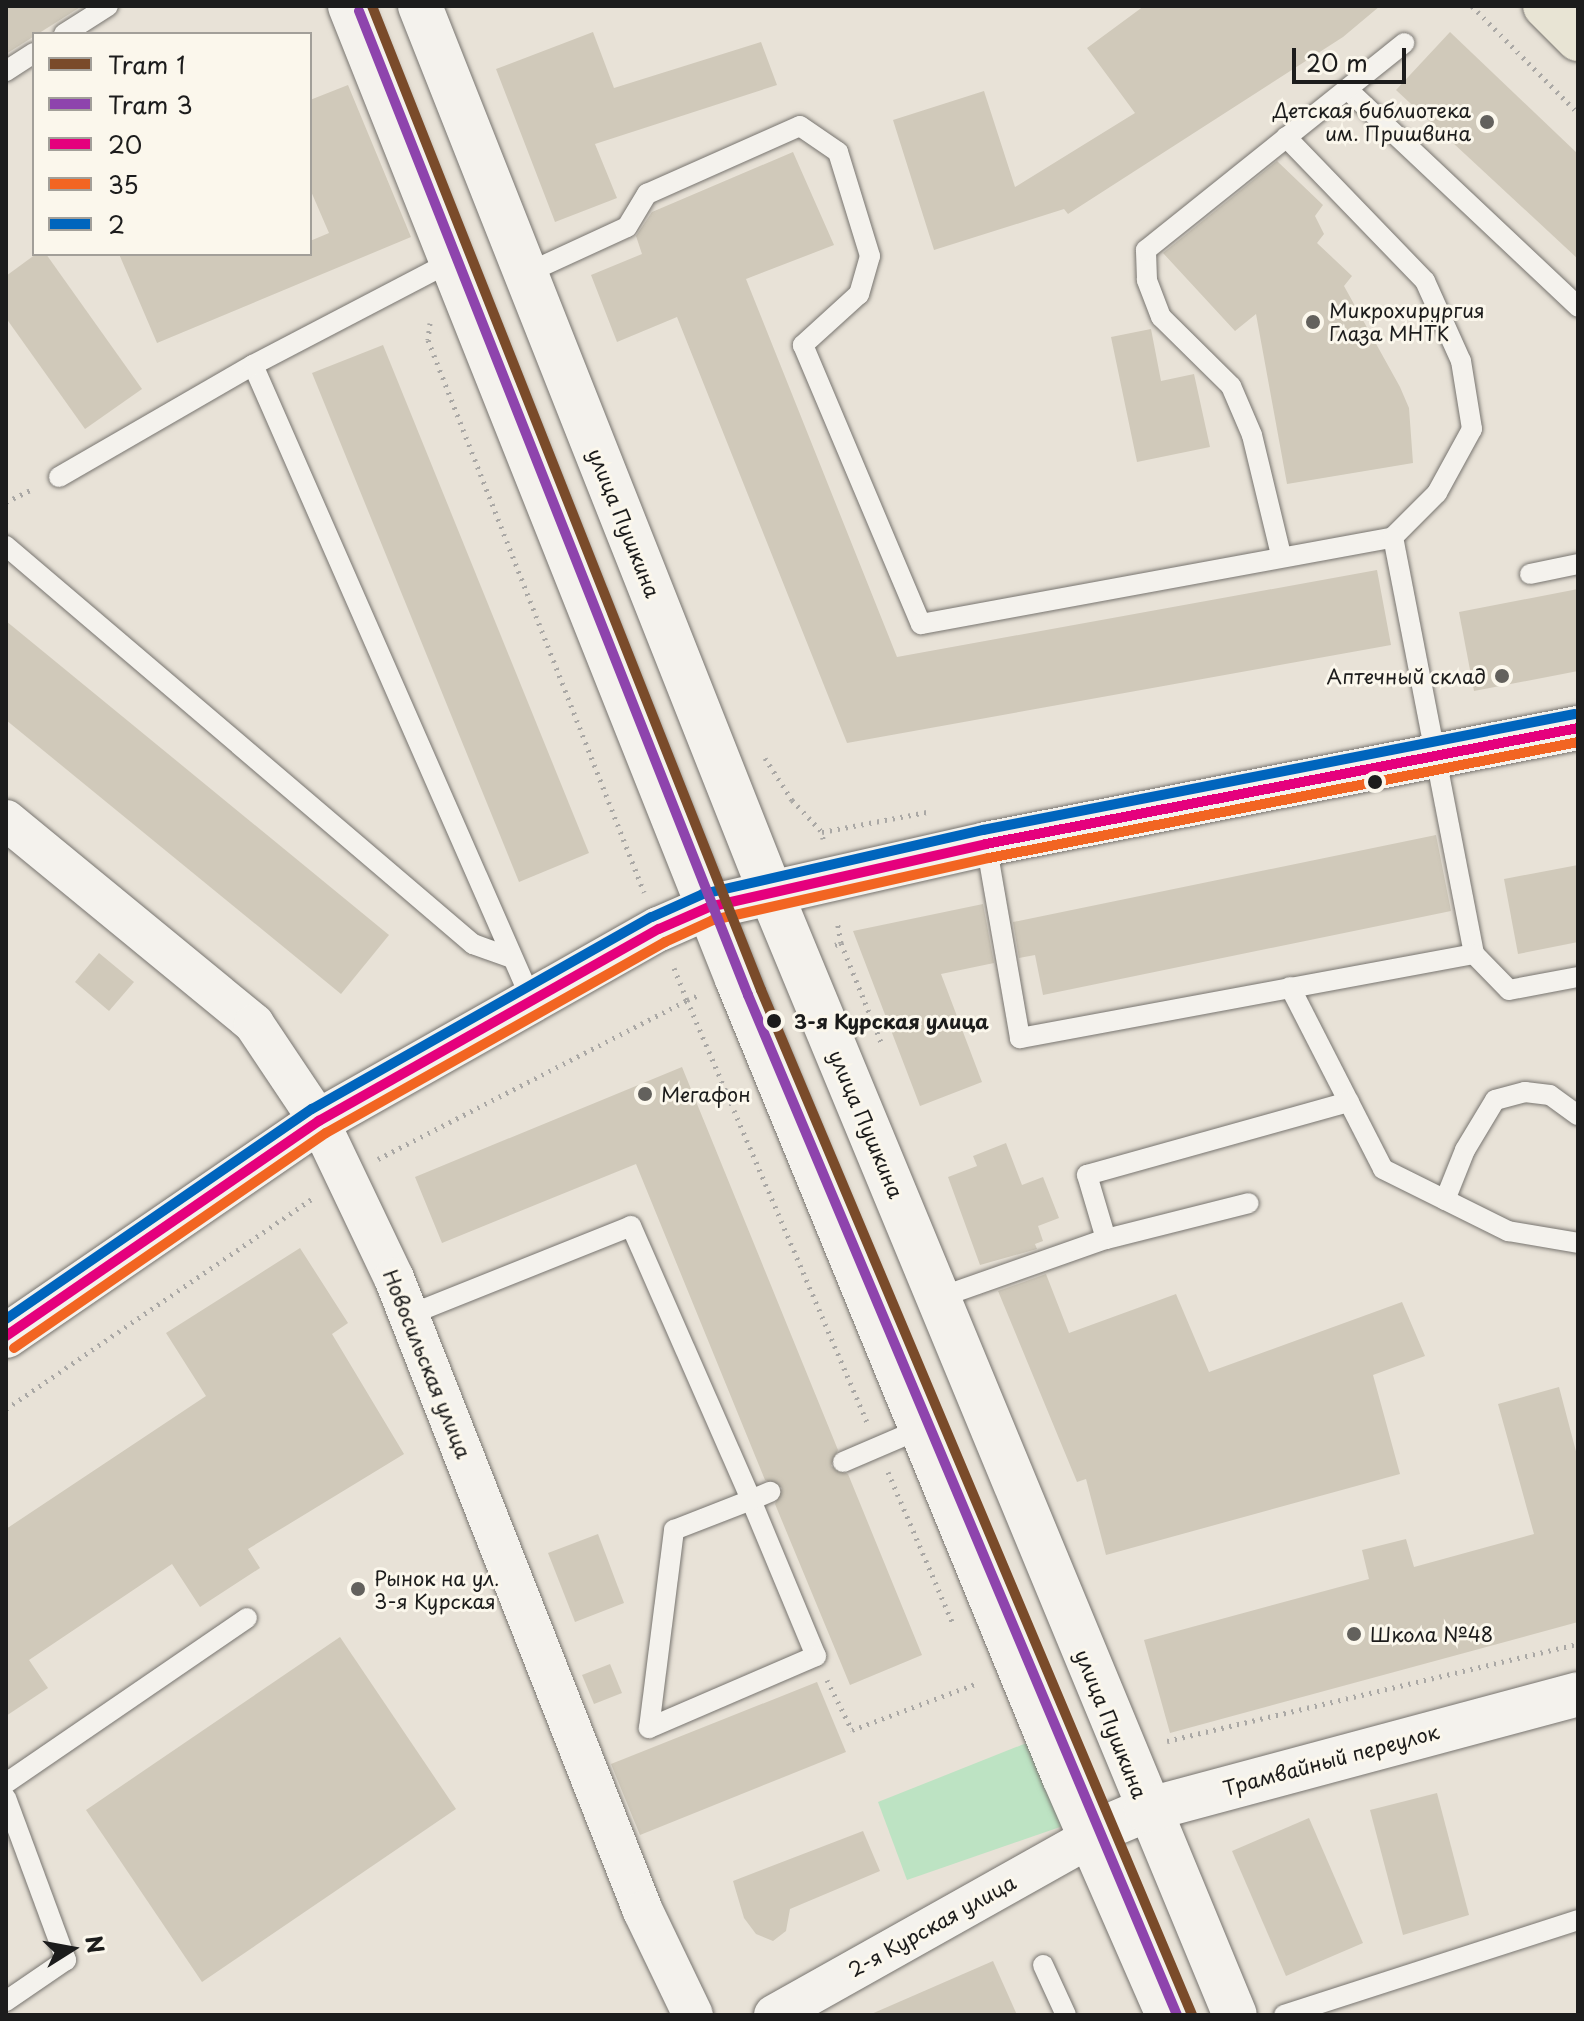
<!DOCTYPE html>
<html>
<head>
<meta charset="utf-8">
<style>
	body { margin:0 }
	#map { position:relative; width:1584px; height:2021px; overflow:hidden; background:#e8e2d7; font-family:"Playpen Sans",sans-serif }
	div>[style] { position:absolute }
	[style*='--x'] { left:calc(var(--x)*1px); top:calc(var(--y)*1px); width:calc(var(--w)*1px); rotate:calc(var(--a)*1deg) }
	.green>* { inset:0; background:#bde3c3 }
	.building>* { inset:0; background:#d0c9ba }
	.path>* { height:5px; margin-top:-2.5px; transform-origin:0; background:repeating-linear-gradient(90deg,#aaa8a5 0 2px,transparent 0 8px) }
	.roads { filter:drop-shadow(0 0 2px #787570) drop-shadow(0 0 2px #787570) }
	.lane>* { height:20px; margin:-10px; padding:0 10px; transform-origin:10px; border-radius:10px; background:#f4f2ed }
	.street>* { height:40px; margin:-20px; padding:0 20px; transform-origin:20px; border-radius:20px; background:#f4f2ed }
	.secondary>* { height:44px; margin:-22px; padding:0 22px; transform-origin:22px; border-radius:22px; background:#f4f2ed }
	.primary>* { height:44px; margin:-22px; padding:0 22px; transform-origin:22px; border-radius:22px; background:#e8e4d4 }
	.bus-1>* { height:10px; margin:-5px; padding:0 5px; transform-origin:5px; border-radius:5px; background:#e5007d }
	.bus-2>* { height:10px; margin:-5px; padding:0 5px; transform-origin:5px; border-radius:5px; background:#f26522 }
	.bus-3>* { height:10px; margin:-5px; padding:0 5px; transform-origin:5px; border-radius:5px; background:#0065bd }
	.tram-1>* { height:10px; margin:-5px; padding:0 5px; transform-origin:5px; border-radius:5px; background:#7a4b2a }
	.tram-2>* { height:10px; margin:-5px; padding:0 5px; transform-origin:5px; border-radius:5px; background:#8e44ad }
	.dots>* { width:22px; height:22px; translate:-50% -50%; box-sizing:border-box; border:4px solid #fbf7ec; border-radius:50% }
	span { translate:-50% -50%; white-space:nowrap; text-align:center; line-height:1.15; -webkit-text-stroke:6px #fbf7ec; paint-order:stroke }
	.poi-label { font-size:20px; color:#1c1c1c }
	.right { translate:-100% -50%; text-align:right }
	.left { translate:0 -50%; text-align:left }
	.street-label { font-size:20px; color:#1c1c1c }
	.stop-label { font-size:20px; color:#1c1c1c; font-weight:700 }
	.frame { position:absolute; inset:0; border:8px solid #1c1c1c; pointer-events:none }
	.legend { position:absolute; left:32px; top:32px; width:280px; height:224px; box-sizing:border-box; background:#fbf7ec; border:2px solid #a29f99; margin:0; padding:10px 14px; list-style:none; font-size:24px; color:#1c1c1c }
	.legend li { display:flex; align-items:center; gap:16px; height:40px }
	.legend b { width:40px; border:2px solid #a29f99 }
	.north { position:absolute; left:32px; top:1909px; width:80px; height:80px; -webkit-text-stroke:6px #fbf7ec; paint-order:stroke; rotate:79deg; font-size:22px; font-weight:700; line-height:32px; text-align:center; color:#1c1c1c }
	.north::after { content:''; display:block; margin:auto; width:28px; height:36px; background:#1c1c1c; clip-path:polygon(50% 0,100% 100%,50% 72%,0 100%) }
	.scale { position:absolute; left:1292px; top:48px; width:114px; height:36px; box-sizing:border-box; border:4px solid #1c1c1c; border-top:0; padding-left:10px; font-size:24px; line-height:28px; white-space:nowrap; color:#1c1c1c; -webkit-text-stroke:6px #fbf7ec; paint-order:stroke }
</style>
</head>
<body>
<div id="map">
	<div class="green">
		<div style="clip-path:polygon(1029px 1742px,1063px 1826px,907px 1880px,878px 1802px)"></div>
	</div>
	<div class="building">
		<div style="clip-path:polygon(6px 6px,82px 6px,6px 54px)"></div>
		<div style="clip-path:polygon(1144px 6px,1380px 6px,1343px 37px,1068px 214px,1064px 209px,934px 250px,893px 120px,984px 91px,1015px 187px,1135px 113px,1087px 48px)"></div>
		<div style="clip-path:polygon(593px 32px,614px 88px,761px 42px,777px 85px,595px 144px,617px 198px,555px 222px,496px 69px)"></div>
		<div style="clip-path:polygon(1450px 32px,1578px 154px,1578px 259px,1396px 90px)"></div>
		<div style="clip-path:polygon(348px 85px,411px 237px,157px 343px,119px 254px,310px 254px,310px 241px,329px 233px,310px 189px,310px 100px)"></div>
		<div style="clip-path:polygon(793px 152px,834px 245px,746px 279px,897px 657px,1377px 570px,1391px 645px,847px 743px,677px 317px,617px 342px,591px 275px,642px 254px,636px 236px,652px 212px)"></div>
		<div style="clip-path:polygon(1277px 161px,1323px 205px,1315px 216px,1324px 234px,1317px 243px,1352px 276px,1344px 286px,1400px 387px,1409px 408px,1413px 463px,1287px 484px,1256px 314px,1235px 331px,1163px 253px)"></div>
		<div style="clip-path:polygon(36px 254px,46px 254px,142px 389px,85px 429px,6px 318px,6px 276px)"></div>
		<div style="clip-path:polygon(1151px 329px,1161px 381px,1194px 374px,1210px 447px,1137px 462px,1111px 337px)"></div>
		<div style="clip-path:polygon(383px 345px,589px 853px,519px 882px,312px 373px)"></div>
		<div style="clip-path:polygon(1578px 589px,1578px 671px,1474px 691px,1459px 612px)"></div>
		<div style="clip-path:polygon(6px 621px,389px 935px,341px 994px,6px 720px)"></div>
		<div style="clip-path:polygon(1436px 835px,1451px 911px,1043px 995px,1035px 955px,1019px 958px,1013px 922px)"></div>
		<div style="clip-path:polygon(1578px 865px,1578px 942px,1518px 954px,1504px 879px)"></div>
		<div style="clip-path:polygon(983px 904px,994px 963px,941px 974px,982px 1082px,920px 1106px,853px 931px)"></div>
		<div style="clip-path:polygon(99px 953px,134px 982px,109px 1011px,75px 982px)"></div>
		<div style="clip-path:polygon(682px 1067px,838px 1450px,831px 1466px,848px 1474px,922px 1655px,850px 1685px,775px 1504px,782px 1488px,765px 1480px,636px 1164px,442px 1243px,415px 1177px)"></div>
		<div style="clip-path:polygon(1006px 1143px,1022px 1185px,1043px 1177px,1059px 1218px,1038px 1226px,1043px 1241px,1035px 1244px,1037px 1249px,980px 1265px,948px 1177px,977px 1166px,973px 1156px)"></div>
		<div style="clip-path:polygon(300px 1248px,348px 1323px,332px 1334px,404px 1454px,248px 1549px,260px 1568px,200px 1607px,172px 1564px,29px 1660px,48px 1688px,6px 1716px,6px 1529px,206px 1396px,166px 1333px)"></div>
		<div style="clip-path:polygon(1046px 1274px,1069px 1333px,1176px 1294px,1209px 1372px,1402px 1302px,1425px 1356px,1373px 1375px,1400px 1474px,1106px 1555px,1086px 1479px,1077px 1482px,998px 1291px)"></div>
		<div style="clip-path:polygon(1559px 1387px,1578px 1459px,1578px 1622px,1170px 1733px,1144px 1640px,1369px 1579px,1362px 1550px,1406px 1539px,1414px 1567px,1534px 1534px,1498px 1404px)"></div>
		<div style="clip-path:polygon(598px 1534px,624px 1603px,575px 1622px,548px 1553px)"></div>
		<div style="clip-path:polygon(340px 1637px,456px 1809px,202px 1982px,86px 1810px)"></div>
		<div style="clip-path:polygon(610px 1664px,622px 1693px,594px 1704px,582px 1675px)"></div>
		<div style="clip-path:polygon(817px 1682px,846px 1752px,640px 1835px,611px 1764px)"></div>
		<div style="clip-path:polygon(1437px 1793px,1469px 1915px,1403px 1935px,1370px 1810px)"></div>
		<div style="clip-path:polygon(1309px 1818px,1363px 1943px,1286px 1976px,1232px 1851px)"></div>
		<div style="clip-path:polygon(863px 1831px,880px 1871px,790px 1909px,786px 1931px,773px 1941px,756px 1934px,744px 1918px,733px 1881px)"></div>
		<div style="clip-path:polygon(993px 1961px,1017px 2015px,869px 2015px)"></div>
	</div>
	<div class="path">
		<div style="--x:1472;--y:6;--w:151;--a:45.3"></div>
		<div style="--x:430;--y:323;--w:17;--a:97"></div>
		<div style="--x:428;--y:340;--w:593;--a:68.63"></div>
		<div style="--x:6;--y:502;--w:30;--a:-26"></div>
		<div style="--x:765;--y:758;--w:50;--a:57.3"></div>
		<div style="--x:792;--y:800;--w:44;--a:46.8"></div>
		<div style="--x:823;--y:839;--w:7;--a:-98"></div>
		<div style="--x:822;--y:832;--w:107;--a:-10.8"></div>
		<div style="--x:841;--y:943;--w:107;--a:68"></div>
		<div style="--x:835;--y:945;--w:6;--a:-18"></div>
		<div style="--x:841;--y:943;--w:23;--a:-100"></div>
		<div style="--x:674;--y:968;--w:35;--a:68"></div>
		<div style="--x:687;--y:1000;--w:15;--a:-23"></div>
		<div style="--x:378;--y:1159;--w:348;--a:-27.2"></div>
		<div style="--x:687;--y:1000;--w:459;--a:66.9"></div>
		<div style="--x:6;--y:1409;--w:375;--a:-34.5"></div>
		<div style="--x:888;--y:1472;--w:165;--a:66.8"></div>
		<div style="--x:827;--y:1680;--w:56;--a:63.4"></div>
		<div style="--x:852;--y:1730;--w:134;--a:-20.5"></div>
		<div style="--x:1167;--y:1741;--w:422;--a:-13.3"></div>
	</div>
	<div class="roads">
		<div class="lane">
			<div style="--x:64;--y:34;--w:52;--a:-32.5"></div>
			<div style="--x:6;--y:71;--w:33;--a:-33"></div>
			<div style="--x:1347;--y:89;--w:318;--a:43.3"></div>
			<div style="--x:1286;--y:137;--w:200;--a:46"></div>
			<div style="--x:1425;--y:281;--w:88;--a:65.8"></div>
			<div style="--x:1461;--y:361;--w:69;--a:80.8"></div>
			<div style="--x:1472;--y:429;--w:73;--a:118.7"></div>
			<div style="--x:1437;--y:493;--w:62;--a:135"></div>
			<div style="--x:525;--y:274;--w:112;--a:-24.7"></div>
			<div style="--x:627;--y:227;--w:39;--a:-59"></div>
			<div style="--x:647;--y:194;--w:167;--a:-24"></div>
			<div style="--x:800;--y:126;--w:46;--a:34.4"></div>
			<div style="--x:838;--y:152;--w:109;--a:72.9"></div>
			<div style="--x:870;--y:256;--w:40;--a:106"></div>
			<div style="--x:859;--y:294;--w:76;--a:137.7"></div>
			<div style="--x:803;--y:345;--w:303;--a:67.1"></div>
			<div style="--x:921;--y:624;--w:480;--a:-10.4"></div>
			<div style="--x:1393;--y:537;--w:425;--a:79"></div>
			<div style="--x:1474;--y:954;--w:462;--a:169.5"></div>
			<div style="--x:1020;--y:1038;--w:197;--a:-99.9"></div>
			<div style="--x:253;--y:365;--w:692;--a:66.32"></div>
			<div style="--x:59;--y:477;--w:224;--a:-30"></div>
			<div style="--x:253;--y:365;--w:222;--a:-27.6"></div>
			<div style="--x:6;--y:546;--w:614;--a:40.44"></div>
			<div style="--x:473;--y:944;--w:41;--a:19.7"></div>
			<div style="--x:1281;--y:555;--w:123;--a:-103.6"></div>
			<div style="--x:1252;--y:435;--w:53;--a:-113.2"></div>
			<div style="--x:1231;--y:386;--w:98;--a:-135.4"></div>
			<div style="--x:1161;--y:317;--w:40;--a:-111"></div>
			<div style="--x:1147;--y:280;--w:30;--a:-92"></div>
			<div style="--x:1146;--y:250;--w:331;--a:-38.7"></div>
			<div style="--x:1530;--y:574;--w:49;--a:-11.8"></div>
			<div style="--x:1474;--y:954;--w:50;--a:45.8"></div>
			<div style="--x:1509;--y:990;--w:70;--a:-10.7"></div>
			<div style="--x:1290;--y:987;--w:204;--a:62.9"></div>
			<div style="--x:1383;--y:1169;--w:140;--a:26.4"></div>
			<div style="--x:1508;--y:1231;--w:71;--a:9.7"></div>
			<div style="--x:1445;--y:1200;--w:54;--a:-68.2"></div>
			<div style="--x:1465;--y:1150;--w:58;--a:-59"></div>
			<div style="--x:1495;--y:1100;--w:31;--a:-15"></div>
			<div style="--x:1525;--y:1092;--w:25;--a:7"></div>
			<div style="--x:1550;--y:1095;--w:34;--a:36"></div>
			<div style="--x:1106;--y:1239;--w:147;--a:-14.1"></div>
			<div style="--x:938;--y:1298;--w:178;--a:-19.4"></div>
			<div style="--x:1106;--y:1239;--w:67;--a:-106.5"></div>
			<div style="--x:1087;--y:1175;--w:272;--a:-15.6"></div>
			<div style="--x:409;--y:1315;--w:239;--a:-21.8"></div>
			<div style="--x:631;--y:1226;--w:299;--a:66.3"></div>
			<div style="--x:751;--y:1500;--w:169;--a:67.4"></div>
			<div style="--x:816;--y:1656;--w:182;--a:156.7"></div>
			<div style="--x:649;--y:1728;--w:200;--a:-82.8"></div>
			<div style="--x:674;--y:1530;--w:83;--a:-21.3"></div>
			<div style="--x:751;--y:1500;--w:21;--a:-23"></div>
			<div style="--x:843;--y:1462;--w:84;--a:-23.2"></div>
			<div style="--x:6;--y:1783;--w:292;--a:-34.4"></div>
			<div style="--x:6;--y:1798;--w:173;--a:69.7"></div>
			<div style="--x:66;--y:1960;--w:73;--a:145.7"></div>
			<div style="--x:1043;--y:1965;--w:55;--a:65.3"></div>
			<div style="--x:1284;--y:2015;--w:309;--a:-17.9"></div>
		</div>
		<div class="street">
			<div style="--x:6;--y:820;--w:321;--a:39.4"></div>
			<div style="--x:254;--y:1024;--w:117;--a:56.2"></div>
			<div style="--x:319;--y:1121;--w:174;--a:64.5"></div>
			<div style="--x:394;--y:1278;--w:680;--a:68.53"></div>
			<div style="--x:643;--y:1911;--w:115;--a:64.3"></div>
			<div style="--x:774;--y:2015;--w:361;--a:-29.3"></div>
		</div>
		<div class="secondary">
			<div style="--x:350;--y:6;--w:1047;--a:68.31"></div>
			<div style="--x:737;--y:979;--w:862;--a:67.72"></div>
			<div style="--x:1064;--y:1777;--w:260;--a:66.4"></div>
			<div style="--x:420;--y:6;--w:952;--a:68.42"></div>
			<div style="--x:770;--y:891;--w:1216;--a:67.53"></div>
			<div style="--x:6;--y:1336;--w:380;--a:-34.5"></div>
			<div style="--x:319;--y:1121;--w:390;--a:-29.5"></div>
			<div style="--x:659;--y:929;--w:55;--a:-23.7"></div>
			<div style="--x:709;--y:907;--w:284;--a:-12.8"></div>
			<div style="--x:986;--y:844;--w:603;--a:-11.09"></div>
			<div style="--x:1118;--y:1822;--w:30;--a:-23"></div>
			<div style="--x:1146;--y:1810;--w:447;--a:-15"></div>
		</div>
		<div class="primary">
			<div style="--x:1545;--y:6;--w:47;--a:45"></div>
		</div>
	</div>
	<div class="bus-1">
		<div style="--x:6;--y:1336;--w:380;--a:-34.5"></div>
		<div style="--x:319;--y:1121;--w:390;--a:-29.5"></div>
		<div style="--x:659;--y:929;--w:55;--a:-23.7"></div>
		<div style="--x:709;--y:907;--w:284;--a:-12.8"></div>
		<div style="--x:986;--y:844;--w:603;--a:-11.09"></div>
	</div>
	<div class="bus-2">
		<div style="--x:14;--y:1348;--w:379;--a:-34.6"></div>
		<div style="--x:326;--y:1133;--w:389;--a:-29.4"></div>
		<div style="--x:665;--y:942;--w:53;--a:-24.6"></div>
		<div style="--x:713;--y:920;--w:283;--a:-12.7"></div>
		<div style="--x:989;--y:858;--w:600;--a:-11.14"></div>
	</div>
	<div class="bus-3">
		<div style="--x:6;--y:1319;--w:371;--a:-34.5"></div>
		<div style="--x:312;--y:1109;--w:390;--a:-29.5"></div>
		<div style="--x:652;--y:917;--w:56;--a:-24.3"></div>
		<div style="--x:703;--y:894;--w:287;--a:-12.9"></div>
		<div style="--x:983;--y:830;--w:603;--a:-11.09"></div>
	</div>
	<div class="tram-1">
		<div style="--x:372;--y:6;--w:1058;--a:68.43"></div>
		<div style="--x:761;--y:990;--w:1112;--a:67.19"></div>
	</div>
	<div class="tram-2">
		<div style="--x:359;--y:11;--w:1058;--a:68.43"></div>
		<div style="--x:748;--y:995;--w:1107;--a:67.19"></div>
	</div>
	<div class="dots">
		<div style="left:1487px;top:122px;background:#63615d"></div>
		<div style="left:1313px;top:322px;background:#63615d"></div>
		<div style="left:1502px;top:676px;background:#63615d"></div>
		<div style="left:1375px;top:782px;background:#1c1c1c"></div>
		<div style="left:774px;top:1021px;background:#1c1c1c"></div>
		<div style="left:645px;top:1094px;background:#63615d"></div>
		<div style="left:358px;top:1589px;background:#63615d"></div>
		<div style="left:1354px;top:1634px;background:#63615d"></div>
	</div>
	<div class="poi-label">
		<span class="right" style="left:1471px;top:122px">Детская библиотека<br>им. Пришвина</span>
		<span class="left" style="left:1329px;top:322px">Микрохирургия<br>Глаза МНТК</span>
		<span class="right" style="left:1486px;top:676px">Аптечный склад</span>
		<span class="left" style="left:661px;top:1094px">Мегафон</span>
		<span class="left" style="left:374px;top:1590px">Рынок на ул.<br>3-я Курская</span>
		<span class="left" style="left:1370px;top:1634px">Школа №48</span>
	</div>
	<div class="street-label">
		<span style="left:624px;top:523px;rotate:68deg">улица Пушкина</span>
		<span style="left:866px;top:1124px;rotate:67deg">улица Пушкина</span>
		<span style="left:427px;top:1364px;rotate:68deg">Новосильская улица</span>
		<span style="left:1111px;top:1724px;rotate:68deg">улица Пушкина</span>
		<span style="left:1331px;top:1760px;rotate:-15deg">Трамвайный переулок</span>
		<span style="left:932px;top:1926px;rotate:-29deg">2-я Курская улица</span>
	</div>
	<div class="stop-label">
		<span class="left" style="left:794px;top:1021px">3-я Курская улица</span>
	</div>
	<div class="frame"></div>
	<ul class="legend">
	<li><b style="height:10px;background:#7a4b2a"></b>Tram 1</li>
	<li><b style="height:10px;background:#8e44ad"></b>Tram 3</li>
	<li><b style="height:10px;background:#e5007d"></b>20</li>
	<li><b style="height:10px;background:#f26522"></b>35</li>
	<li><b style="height:10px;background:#0065bd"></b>2</li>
	</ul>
	<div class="north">N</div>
	<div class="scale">20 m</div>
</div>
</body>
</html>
